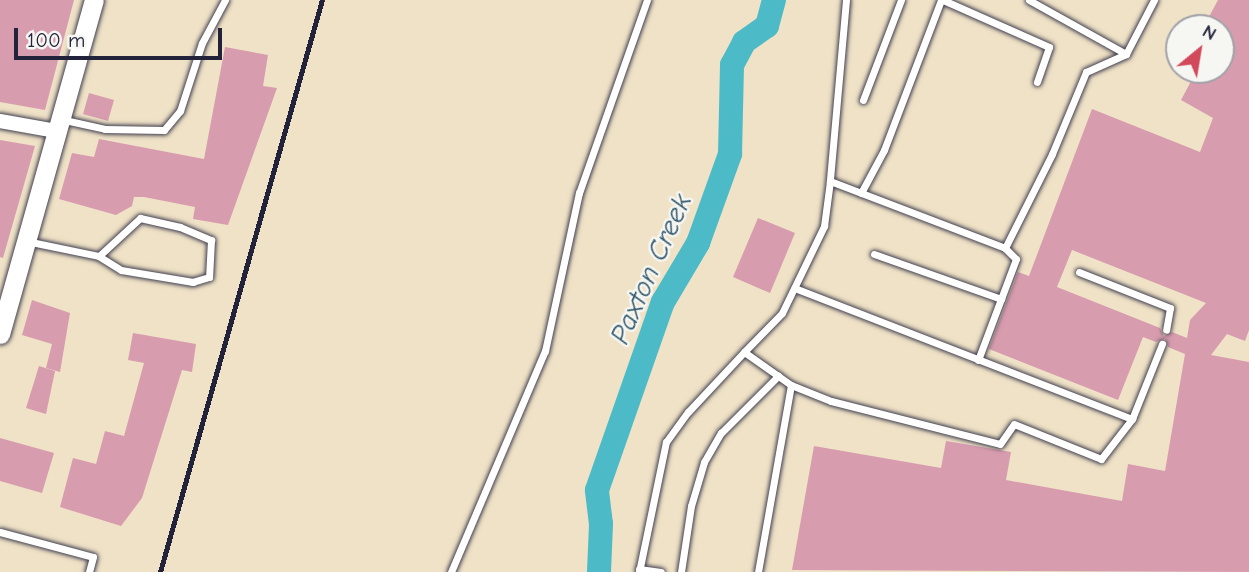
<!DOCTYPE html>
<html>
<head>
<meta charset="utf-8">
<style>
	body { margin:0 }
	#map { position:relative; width:1249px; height:572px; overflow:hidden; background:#efe2c6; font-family:"Comic Neue",sans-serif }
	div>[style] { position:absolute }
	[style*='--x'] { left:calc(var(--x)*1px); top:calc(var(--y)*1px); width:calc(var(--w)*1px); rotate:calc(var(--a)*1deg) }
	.river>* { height:24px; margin:-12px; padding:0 12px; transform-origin:12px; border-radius:12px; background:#4dbbc7 }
	.building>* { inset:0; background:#d89caf }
	.roads { filter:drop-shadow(0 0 2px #413f50) drop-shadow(0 0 2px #413f50) }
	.lane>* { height:7px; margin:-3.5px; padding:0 3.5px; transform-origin:3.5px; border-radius:3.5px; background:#fff }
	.street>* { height:14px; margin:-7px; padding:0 7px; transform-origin:7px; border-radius:7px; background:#fff }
	.secondary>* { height:19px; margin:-9.5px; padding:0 9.5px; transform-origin:9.5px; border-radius:9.5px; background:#fff }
	.rail>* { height:4.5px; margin:-2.25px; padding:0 2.25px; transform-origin:2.25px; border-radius:2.25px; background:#22223b }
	span { translate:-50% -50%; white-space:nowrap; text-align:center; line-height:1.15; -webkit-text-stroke:5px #f6f6f2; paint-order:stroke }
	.water-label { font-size:28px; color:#31586c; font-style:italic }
	.north { position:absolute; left:1165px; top:14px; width:70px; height:70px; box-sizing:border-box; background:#f6f6f2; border:2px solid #a1a1a9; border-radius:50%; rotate:30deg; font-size:19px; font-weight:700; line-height:28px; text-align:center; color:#22223b }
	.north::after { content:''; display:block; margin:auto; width:24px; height:32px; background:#d1495b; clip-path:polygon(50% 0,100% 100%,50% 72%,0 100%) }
	.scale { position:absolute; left:14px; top:28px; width:208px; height:32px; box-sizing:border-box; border:4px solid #22223b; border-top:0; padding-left:9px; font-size:21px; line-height:24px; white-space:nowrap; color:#22223b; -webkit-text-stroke:5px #f6f6f2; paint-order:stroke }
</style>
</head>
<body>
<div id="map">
	<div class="river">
		<div style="--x:599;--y:572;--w:48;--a:-87.6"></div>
		<div style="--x:601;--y:524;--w:34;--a:-97"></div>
		<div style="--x:597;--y:490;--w:199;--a:-70.7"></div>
		<div style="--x:663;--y:302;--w:69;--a:-59.3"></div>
		<div style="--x:698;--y:243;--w:95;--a:-70.2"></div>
		<div style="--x:730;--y:154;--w:89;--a:-88.7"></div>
		<div style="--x:732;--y:65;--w:26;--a:-62"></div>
		<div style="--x:744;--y:42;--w:28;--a:-35"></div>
		<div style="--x:767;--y:26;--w:27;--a:-75"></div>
	</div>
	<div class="building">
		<div style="clip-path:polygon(0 0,74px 0,45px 110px,0 102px)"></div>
		<div style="clip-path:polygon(evenodd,1218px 0,1249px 0,1249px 330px,1245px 341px,1227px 334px,1211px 355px,1249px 362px,1249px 572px,792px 570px,814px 446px,941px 468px,946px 441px,1011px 452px,1006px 480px,1122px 501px,1128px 464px,1165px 471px,1185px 354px,1168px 347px,1165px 339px,1156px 342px,1143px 337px,1118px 400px,989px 349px,1018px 272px,1029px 276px,1092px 109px,1200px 152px,1213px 118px,1181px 100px,1197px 70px,1221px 70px,1221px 28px,1203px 28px,1218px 0,1072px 250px,1206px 303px,1190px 320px,1187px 338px,1172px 332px,1164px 336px,1160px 328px,1057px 287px,1072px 250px)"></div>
		<div style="clip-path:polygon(225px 47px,268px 55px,263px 86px,277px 88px,228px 225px,193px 219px,195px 207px,144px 197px,134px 197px,132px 206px,116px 215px,59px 199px,72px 153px,94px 157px,99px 139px,204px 159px)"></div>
		<div style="clip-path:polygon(89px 93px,114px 100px,108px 121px,83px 114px)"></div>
		<div style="clip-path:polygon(0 140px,35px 146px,3px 258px,0 257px)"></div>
		<div style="clip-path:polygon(758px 218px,795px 233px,770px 293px,733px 277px)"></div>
		<div style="clip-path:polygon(32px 300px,70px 313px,60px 372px,46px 368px,52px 344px,22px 335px)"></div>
		<div style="clip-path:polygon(133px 333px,196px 344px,192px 372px,182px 370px,142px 498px,121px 526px,60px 507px,73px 458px,96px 464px,105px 431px,124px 436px,144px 363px,128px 360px)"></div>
		<div style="clip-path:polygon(39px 366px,55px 371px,46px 414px,26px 408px)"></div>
		<div style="clip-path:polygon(0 438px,54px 453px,42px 493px,0 481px)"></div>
	</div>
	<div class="roads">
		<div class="lane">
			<div style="--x:846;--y:0;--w:182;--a:95.1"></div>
			<div style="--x:830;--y:181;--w:187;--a:20.9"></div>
			<div style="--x:1005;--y:248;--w:105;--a:-63.4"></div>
			<div style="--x:1052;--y:154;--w:89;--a:-67.5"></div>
			<div style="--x:1086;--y:72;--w:44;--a:-24.2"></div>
			<div style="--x:1126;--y:54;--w:61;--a:-62.6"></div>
			<div style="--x:943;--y:0;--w:116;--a:23.9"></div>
			<div style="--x:1049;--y:47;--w:37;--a:109"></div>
			<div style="--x:1029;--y:0;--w:111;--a:29.1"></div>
			<div style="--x:863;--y:100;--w:107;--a:-69.2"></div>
			<div style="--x:60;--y:119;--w:46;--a:12.5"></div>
			<div style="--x:105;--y:129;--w:59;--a:1"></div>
			<div style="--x:164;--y:130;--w:25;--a:-50"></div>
			<div style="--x:180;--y:111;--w:71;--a:-72.1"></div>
			<div style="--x:202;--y:43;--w:49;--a:-61.9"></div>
			<div style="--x:861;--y:193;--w:49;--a:-61.9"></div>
			<div style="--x:884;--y:150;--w:160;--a:-69.2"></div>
			<div style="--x:26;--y:241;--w:75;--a:11.6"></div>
			<div style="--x:99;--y:256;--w:56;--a:-42.8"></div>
			<div style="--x:140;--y:218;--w:41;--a:12.7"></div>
			<div style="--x:180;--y:227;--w:34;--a:23"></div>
			<div style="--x:211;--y:240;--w:37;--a:93"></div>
			<div style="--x:209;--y:277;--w:17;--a:163"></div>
			<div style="--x:193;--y:282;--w:73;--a:-170.5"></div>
			<div style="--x:121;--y:270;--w:26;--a:-148"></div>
			<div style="--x:874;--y:254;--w:135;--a:19.5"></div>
			<div style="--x:1079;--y:272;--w:98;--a:21.6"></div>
			<div style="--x:1170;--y:308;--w:22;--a:100"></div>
			<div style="--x:978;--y:360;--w:108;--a:-69.4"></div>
			<div style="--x:1016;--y:259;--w:16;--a:-135"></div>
			<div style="--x:791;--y:385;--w:43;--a:21.8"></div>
			<div style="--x:831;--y:401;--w:174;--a:14.3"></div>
			<div style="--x:1000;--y:444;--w:24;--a:-55"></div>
			<div style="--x:1014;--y:424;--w:94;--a:21.9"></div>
			<div style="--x:1101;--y:459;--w:51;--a:-52.2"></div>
			<div style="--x:1132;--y:419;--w:362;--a:-158.8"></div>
			<div style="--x:1132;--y:419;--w:81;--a:-68.2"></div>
			<div style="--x:0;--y:532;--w:96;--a:15"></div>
			<div style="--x:93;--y:557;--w:16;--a:105"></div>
			<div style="--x:639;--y:569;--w:22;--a:8"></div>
			<div style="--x:451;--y:572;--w:240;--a:-67"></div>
			<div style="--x:545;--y:351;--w:162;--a:-77.9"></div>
			<div style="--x:579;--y:193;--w:205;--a:-70.6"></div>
			<div style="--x:639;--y:572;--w:133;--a:-78.3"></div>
			<div style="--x:666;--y:442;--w:37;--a:-54"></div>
			<div style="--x:688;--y:412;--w:82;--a:-47"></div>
			<div style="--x:681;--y:572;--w:67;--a:-81.4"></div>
			<div style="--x:691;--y:506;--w:46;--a:-73.5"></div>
			<div style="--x:704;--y:462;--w:34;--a:-60"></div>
			<div style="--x:721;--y:433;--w:81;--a:-45"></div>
			<div style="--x:758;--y:572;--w:190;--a:-80"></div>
			<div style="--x:791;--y:385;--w:57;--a:-144.9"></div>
			<div style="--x:744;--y:352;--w:54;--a:-45.7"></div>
			<div style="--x:782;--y:313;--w:97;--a:-64.2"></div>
			<div style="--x:824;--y:226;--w:45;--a:-82.4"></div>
		</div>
		<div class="street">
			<div style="--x:0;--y:121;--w:57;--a:10.1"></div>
		</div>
		<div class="secondary">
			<div style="--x:0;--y:334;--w:347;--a:-74.3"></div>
		</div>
	</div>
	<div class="rail">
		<div style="--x:160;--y:572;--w:594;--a:-74.19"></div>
	</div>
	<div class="water-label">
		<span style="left:651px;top:269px;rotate:-66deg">Paxton Creek</span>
	</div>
	<div class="north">N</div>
	<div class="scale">100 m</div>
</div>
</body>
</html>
